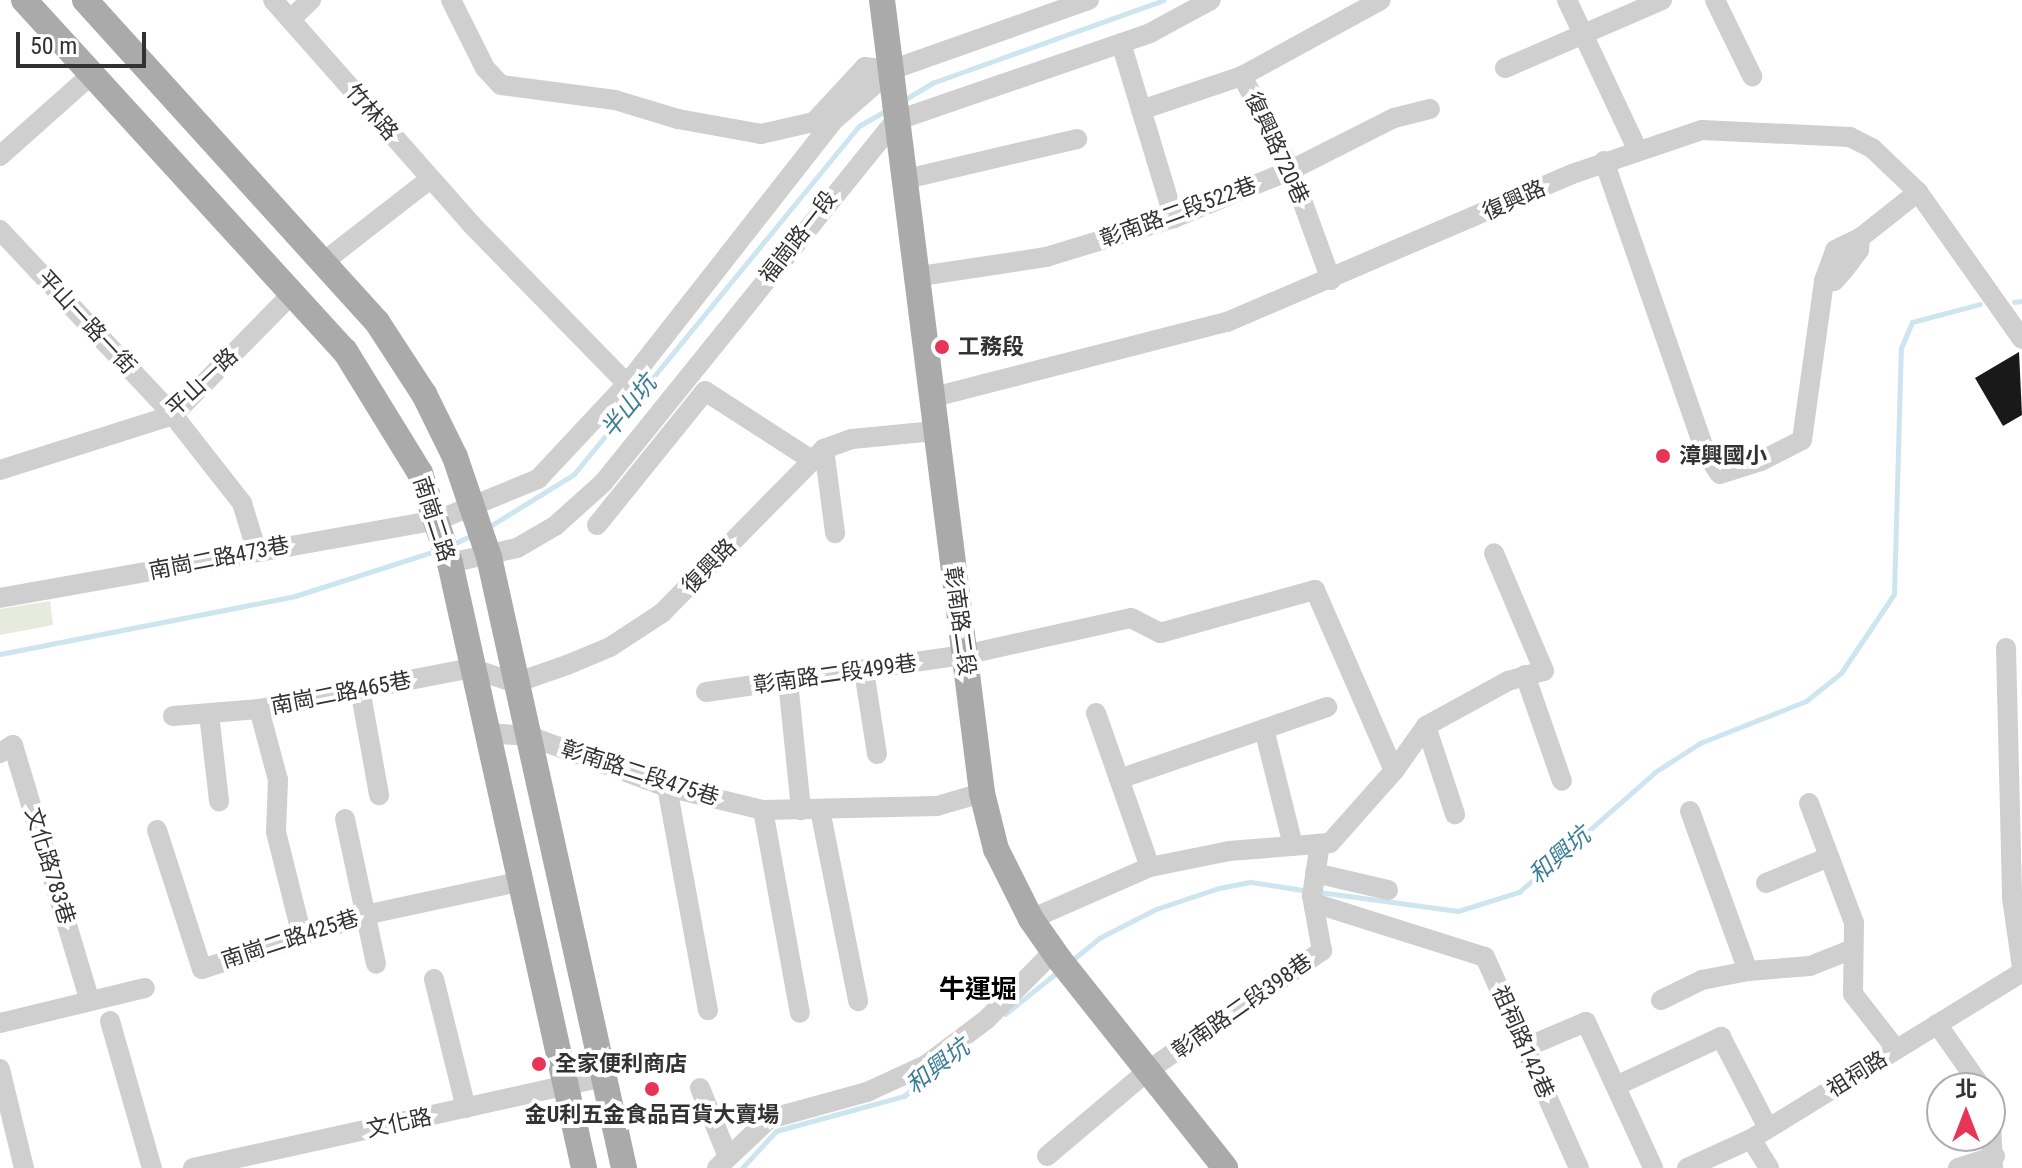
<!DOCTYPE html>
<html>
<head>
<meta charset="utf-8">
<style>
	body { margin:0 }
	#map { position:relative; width:2022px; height:1168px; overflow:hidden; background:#fff; font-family:"Roboto Condensed","Noto Sans TC",sans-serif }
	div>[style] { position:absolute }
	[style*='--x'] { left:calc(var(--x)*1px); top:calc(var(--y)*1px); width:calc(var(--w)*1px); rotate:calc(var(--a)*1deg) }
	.green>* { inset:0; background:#e7ebdd }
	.stream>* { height:5px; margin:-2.5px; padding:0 2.5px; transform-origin:2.5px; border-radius:2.5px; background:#cde5ee }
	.building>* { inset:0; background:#191919 }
	.minor>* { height:20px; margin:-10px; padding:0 10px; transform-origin:10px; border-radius:10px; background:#cfcfcf }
	.major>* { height:26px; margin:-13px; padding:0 13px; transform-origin:13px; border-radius:13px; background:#aaa }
	.dots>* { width:22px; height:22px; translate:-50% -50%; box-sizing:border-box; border:4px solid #fff; border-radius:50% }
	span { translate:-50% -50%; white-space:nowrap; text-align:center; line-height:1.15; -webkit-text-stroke:8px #fff; paint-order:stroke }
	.street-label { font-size:22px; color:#323232 }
	.poi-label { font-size:22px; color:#323232; font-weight:700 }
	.left { translate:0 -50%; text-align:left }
	.water-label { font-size:24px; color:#3d7e97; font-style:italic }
	.quarter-label { font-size:26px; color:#000; font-weight:700 }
	.north { position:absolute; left:1926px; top:1072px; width:80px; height:80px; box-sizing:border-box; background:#fff; border:2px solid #adadad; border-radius:50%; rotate:0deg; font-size:22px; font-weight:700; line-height:32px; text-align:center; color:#323232 }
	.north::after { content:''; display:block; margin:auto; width:28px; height:36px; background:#e83457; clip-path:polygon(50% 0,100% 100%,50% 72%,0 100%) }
	.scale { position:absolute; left:16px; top:32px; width:130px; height:36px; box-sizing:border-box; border:4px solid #323232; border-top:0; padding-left:10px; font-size:24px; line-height:28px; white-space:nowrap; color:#323232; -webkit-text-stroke:6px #fff; paint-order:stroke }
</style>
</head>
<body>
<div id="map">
	<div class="green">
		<div style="clip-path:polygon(50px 601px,53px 625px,0 635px,0 609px)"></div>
	</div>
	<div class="stream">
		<div style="--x:904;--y:100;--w:33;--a:-31"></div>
		<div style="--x:932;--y:83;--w:246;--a:-19.7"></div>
		<div style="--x:2014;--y:302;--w:8;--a:-7"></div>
		<div style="--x:487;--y:528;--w:102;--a:-31.8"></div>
		<div style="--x:574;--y:474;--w:450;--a:-50.7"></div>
		<div style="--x:859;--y:126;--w:34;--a:-30"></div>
		<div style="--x:451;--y:545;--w:26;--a:-25"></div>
		<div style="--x:0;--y:654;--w:301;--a:-11.1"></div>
		<div style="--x:295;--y:596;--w:150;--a:-17.8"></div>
		<div style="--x:1319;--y:892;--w:140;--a:7.8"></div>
		<div style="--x:1458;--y:911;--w:64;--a:-17.3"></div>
		<div style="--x:1519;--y:892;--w:181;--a:-41.4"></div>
		<div style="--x:1655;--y:772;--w:54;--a:-32.8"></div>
		<div style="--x:1700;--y:743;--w:114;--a:-21.6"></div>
		<div style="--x:1806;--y:701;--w:45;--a:-38.7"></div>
		<div style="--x:1841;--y:673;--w:95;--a:-56.1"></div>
		<div style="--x:1894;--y:594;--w:246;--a:-88.4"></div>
		<div style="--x:1901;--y:348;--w:28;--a:-67"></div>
		<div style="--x:1912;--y:322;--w:70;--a:-14.8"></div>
		<div style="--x:1071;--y:961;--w:36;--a:-39"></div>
		<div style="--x:1099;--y:938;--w:64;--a:-27"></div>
		<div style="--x:1156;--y:909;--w:66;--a:-18.4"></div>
		<div style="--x:1219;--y:888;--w:33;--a:-11"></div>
		<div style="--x:1251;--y:882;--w:59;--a:8.8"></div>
		<div style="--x:1005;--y:1014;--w:70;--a:-38.7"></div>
		<div style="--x:742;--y:1168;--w:50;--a:-47.4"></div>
		<div style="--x:776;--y:1131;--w:133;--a:-15.3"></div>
		<div style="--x:904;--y:1096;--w:40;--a:-40"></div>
	</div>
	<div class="building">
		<div style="clip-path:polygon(2019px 352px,2022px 415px,2003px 426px,1975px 378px)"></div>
	</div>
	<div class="minor">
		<div style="--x:273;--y:0;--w:300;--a:48.5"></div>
		<div style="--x:472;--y:225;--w:222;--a:45.7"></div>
		<div style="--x:451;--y:0;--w:76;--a:63.4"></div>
		<div style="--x:485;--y:68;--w:23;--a:47"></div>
		<div style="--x:501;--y:85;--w:115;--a:7.5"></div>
		<div style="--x:615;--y:100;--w:66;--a:16.8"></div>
		<div style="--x:678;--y:119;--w:84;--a:10.2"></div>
		<div style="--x:761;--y:134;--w:54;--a:-12.8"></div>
		<div style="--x:814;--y:122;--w:75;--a:-47.2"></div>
		<div style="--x:865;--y:67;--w:26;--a:7"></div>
		<div style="--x:1567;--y:0;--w:165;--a:64.8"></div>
		<div style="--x:1715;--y:0;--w:85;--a:64"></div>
		<div style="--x:291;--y:19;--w:28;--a:-44"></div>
		<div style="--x:1121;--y:43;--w:183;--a:73.2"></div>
		<div style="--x:1505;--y:68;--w:171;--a:-23.4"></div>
		<div style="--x:1141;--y:110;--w:107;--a:-18.6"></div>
		<div style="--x:0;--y:156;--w:123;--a:-41.7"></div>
		<div style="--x:1604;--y:161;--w:310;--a:70.8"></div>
		<div style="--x:1706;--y:454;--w:24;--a:55"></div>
		<div style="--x:1720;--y:474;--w:43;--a:-17.6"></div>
		<div style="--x:1761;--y:461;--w:46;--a:-27.1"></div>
		<div style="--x:1802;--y:440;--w:161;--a:-82.1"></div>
		<div style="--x:1824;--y:281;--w:33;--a:-70"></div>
		<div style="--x:1835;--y:250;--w:28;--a:-26"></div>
		<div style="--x:1860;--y:238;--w:74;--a:-38.4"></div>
		<div style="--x:902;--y:180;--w:180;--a:-13.2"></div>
		<div style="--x:0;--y:230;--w:253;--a:46.9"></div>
		<div style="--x:173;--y:415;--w:112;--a:51.9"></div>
		<div style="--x:242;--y:503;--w:51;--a:73"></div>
		<div style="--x:326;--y:260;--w:132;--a:-37.9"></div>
		<div style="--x:914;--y:277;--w:134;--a:-8.6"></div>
		<div style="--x:1046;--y:257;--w:134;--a:-16.9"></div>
		<div style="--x:1174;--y:218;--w:126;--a:-22.3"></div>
		<div style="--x:1291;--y:170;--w:115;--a:-26.8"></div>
		<div style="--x:1394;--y:118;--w:37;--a:-14"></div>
		<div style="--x:1331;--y:280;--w:117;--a:-110"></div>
		<div style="--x:1291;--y:170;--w:106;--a:-117.5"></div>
		<div style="--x:1242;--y:76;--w:158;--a:-28.7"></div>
		<div style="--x:1824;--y:281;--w:10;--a:0"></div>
		<div style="--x:1834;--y:281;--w:15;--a:-48"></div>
		<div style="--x:1844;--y:270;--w:25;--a:-53"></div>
		<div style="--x:1859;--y:250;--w:12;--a:-85"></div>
		<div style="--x:930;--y:398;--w:307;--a:-14.4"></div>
		<div style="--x:1227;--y:322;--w:375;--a:-23.2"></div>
		<div style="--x:1572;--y:174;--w:137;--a:-18.7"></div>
		<div style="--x:1702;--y:130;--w:148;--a:2.7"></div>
		<div style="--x:1850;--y:137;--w:25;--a:27"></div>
		<div style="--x:1872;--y:148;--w:64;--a:43.7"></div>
		<div style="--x:1918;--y:192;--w:180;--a:54.7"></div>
		<div style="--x:824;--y:449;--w:85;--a:82.5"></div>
		<div style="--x:0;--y:470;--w:182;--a:-17.6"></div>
		<div style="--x:173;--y:415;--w:173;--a:-45.5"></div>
		<div style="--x:597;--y:525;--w:172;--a:-51.1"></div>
		<div style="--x:705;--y:391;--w:125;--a:32.9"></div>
		<div style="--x:450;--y:563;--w:69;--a:-12.6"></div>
		<div style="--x:517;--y:548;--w:44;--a:-30.1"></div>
		<div style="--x:555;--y:526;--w:64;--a:-41.9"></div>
		<div style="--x:603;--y:483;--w:465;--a:-51.1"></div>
		<div style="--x:895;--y:121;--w:270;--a:-19"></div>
		<div style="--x:1150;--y:33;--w:69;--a:-28.4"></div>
		<div style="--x:0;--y:598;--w:445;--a:-10.1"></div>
		<div style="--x:438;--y:520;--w:108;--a:-22.3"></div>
		<div style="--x:538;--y:479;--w:130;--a:-46.9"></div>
		<div style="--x:627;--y:384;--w:334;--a:-51.9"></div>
		<div style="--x:833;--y:121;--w:77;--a:-41.3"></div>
		<div style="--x:891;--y:70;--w:210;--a:-19.5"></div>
		<div style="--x:2006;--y:648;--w:250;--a:88.6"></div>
		<div style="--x:2012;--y:898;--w:70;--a:81.8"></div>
		<div style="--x:864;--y:671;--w:84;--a:81.1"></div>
		<div style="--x:1525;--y:675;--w:112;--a:70.8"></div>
		<div style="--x:788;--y:681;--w:130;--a:84.2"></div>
		<div style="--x:360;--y:689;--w:108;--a:79.8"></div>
		<div style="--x:706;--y:692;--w:261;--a:-8.2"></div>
		<div style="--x:964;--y:655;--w:171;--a:-12.5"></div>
		<div style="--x:1131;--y:618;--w:33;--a:27"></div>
		<div style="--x:1160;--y:633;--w:161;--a:-15.5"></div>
		<div style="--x:1315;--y:590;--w:197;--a:66.4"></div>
		<div style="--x:259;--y:709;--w:73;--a:75"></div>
		<div style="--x:278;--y:780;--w:52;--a:92.2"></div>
		<div style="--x:276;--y:832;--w:103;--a:76"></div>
		<div style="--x:1096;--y:713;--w:163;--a:70.7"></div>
		<div style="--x:209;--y:714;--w:88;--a:83.4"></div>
		<div style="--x:173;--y:716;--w:86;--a:-4.7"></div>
		<div style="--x:259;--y:709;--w:216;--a:-10.9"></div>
		<div style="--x:471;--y:668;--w:46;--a:18.8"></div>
		<div style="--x:515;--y:683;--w:55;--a:-19.1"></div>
		<div style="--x:567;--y:665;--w:47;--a:-22.7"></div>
		<div style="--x:610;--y:647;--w:62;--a:-33.2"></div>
		<div style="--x:662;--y:613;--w:231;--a:-45.4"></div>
		<div style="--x:824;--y:449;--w:30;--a:-20"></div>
		<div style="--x:852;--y:439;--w:83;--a:-5.5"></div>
		<div style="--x:1426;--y:726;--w:93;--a:71.8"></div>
		<div style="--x:1264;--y:729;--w:67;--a:-19.2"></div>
		<div style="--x:488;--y:733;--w:41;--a:4.2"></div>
		<div style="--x:529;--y:736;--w:147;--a:20.3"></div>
		<div style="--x:667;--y:787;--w:99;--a:13.5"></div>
		<div style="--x:763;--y:810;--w:174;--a:-1.3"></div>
		<div style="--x:937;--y:806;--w:47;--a:-16.1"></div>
		<div style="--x:0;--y:753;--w:15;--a:-32"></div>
		<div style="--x:13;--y:745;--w:267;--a:73.3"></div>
		<div style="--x:1119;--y:779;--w:153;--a:-19"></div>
		<div style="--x:1264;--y:729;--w:120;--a:76"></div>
		<div style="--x:667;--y:787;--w:227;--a:79.6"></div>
		<div style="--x:1809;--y:803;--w:128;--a:69.4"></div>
		<div style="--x:1854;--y:923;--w:71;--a:90.8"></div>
		<div style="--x:1853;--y:994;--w:70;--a:52"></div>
		<div style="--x:763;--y:810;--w:206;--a:79.7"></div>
		<div style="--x:820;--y:810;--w:195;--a:78.7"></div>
		<div style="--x:1690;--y:811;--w:170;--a:70.1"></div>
		<div style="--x:1748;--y:971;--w:62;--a:-4.6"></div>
		<div style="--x:1810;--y:966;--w:46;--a:-21.6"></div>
		<div style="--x:345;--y:819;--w:148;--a:77.9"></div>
		<div style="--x:157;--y:830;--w:146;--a:72.1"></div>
		<div style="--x:202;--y:969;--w:172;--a:-18.3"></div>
		<div style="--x:365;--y:915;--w:161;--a:-12.2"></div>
		<div style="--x:1315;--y:873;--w:75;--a:13.1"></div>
		<div style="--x:1766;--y:883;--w:68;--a:-22.4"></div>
		<div style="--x:1317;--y:904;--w:176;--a:17.5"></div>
		<div style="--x:1485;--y:957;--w:231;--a:66"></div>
		<div style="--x:1031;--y:919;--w:130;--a:-23.6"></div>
		<div style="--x:1150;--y:867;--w:81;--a:-11.4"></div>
		<div style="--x:1229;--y:851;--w:101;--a:-4.5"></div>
		<div style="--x:1330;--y:843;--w:96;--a:-48.4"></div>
		<div style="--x:1394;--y:771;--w:55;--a:-54.6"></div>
		<div style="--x:1426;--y:726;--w:94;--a:-28.8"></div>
		<div style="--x:1508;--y:681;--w:37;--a:-16"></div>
		<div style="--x:1544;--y:671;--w:128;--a:-113"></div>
		<div style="--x:434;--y:979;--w:133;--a:76.1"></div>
		<div style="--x:1661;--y:1000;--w:46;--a:-26"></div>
		<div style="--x:1702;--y:980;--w:47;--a:-11.1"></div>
		<div style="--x:110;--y:1021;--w:153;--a:74.1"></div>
		<div style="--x:0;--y:1023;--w:149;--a:-13.6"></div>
		<div style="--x:1937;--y:1024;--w:78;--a:54.9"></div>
		<div style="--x:1524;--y:1048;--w:67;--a:-22.8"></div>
		<div style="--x:1586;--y:1022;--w:161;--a:65.3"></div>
		<div style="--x:0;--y:1069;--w:102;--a:76.4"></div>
		<div style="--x:1618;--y:1085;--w:114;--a:-25"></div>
		<div style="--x:1721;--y:1037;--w:102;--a:62.7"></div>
		<div style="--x:700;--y:1088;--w:74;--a:67.9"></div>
		<div style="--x:1990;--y:1099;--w:69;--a:87.5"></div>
		<div style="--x:1751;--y:1139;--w:34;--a:58"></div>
		<div style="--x:1047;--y:1156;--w:135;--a:-40.2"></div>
		<div style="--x:1150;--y:1069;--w:209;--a:-34.5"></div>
		<div style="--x:1322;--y:951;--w:56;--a:-100.3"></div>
		<div style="--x:1312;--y:896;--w:53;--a:-81.3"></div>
		<div style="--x:193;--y:1168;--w:421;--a:-12.5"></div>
		<div style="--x:717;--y:1168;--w:71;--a:-43.3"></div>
		<div style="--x:769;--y:1119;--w:102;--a:-15.4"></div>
		<div style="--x:867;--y:1092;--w:65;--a:-24.6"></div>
		<div style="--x:926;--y:1065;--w:76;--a:-37"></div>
		<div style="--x:987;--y:1019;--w:95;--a:-45.4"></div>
		<div style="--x:1687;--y:1168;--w:70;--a:-24.4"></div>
		<div style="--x:1751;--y:1139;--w:318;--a:-31.6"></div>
		<div style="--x:1958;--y:1168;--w:39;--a:-18"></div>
	</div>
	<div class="major">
		<div style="--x:24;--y:0;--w:476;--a:47.6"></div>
		<div style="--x:345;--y:351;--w:143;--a:58.4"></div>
		<div style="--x:420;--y:473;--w:95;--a:71.6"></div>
		<div style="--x:450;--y:563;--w:620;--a:77.51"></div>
		<div style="--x:85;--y:0;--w:435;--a:47.8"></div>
		<div style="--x:377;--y:322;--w:86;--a:56.9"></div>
		<div style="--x:424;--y:394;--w:70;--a:63.8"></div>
		<div style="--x:455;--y:457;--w:106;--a:71.2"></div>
		<div style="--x:489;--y:557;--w:626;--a:77.54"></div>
		<div style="--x:882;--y:0;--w:799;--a:82.81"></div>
		<div style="--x:982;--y:793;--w:58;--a:76"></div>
		<div style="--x:996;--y:849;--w:78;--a:63.4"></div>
		<div style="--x:1031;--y:919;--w:49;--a:55"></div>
		<div style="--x:1059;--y:959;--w:267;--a:51.5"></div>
	</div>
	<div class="dots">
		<div style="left:942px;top:347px;background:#e83457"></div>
		<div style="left:1663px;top:456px;background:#e83457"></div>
		<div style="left:539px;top:1064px;background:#e83457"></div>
		<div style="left:652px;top:1089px;background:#e83457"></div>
	</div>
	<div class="street-label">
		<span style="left:372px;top:112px;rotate:49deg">竹林路</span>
		<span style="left:1277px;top:148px;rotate:65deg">復興路720巷</span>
		<span style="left:1514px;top:200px;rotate:-24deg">復興路</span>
		<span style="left:1178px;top:212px;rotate:-20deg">彰南路二段522巷</span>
		<span style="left:798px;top:237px;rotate:-52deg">福崗路一段</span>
		<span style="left:87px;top:322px;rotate:47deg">平山一路一街</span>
		<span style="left:202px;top:382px;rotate:-43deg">平山一路</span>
		<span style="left:434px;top:519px;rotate:72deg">南崗二路</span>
		<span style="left:219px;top:558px;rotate:-11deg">南崗二路473巷</span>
		<span style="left:709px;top:566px;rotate:-46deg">復興路</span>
		<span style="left:960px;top:621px;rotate:82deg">彰南路二段</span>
		<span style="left:835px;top:674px;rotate:-8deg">彰南路二段499巷</span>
		<span style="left:341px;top:693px;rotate:-11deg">南崗二路465巷</span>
		<span style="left:640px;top:773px;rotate:18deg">彰南路二段475巷</span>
		<span style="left:50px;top:866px;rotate:73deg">文化路783巷</span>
		<span style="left:290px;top:939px;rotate:-18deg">南崗二路425巷</span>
		<span style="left:1242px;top:1006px;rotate:-35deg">彰南路二段398巷</span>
		<span style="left:1523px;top:1042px;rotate:66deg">祖祠路142巷</span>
		<span style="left:1857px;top:1074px;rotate:-32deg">祖祠路</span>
		<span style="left:399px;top:1123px;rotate:-12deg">文化路</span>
	</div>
	<div class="poi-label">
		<span class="left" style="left:958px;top:347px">工務段</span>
		<span class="left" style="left:1679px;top:456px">漳興國小</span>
		<span class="left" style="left:555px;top:1064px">全家便利商店</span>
		<span style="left:652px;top:1115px">金U利五金食品百貨大賣場</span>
	</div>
	<div class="water-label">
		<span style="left:629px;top:407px;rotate:-51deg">半山坑</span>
		<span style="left:1560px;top:856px;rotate:-41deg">和興坑</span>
		<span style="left:938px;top:1067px;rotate:-38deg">和興坑</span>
	</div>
	<div class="quarter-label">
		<span style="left:978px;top:990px">牛運堀</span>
	</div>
	<div class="north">北</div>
	<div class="scale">50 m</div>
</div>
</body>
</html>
